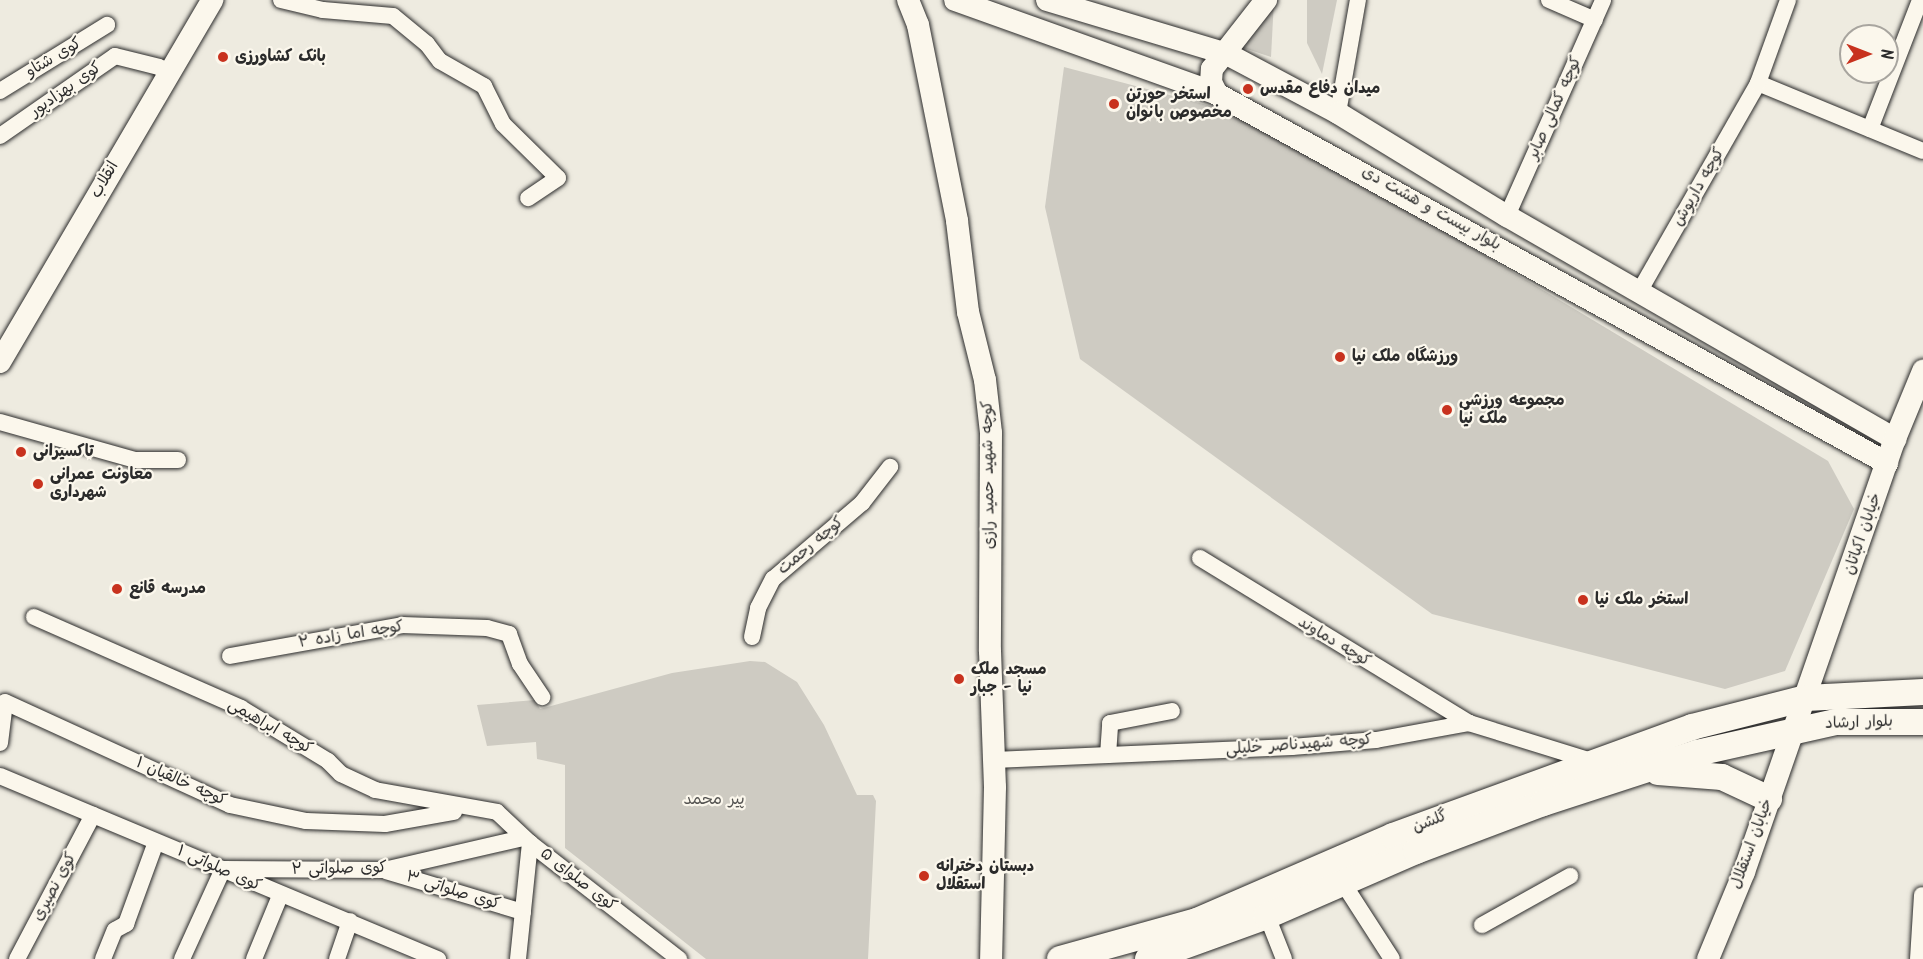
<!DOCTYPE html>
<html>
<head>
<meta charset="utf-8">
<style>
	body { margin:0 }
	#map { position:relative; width:1923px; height:959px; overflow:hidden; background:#eeebe0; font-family:Kalam,"Playpen Sans Arabic",sans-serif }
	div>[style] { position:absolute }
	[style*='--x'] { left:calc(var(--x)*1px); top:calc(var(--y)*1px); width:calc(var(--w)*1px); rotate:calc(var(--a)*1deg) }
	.green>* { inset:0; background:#cecbc2 }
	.roads { filter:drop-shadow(0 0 2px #2b2b2b) drop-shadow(0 0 2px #2b2b2b) }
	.street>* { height:16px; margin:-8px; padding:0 8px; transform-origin:8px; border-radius:8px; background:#fbf7ec }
	.secondary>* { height:22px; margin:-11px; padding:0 11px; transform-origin:11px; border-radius:11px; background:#fbf7ec }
	.primary>* { height:26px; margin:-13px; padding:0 13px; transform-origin:13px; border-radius:13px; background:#fbf7ec }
	.dots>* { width:16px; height:16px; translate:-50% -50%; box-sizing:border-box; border:3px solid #fbf7ec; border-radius:50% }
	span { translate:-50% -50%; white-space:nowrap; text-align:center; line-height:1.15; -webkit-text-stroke:4.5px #fbf7ec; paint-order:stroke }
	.poi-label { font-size:16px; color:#2b2b2b; font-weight:700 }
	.left { translate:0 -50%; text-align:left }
	.street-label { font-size:16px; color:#2b2b2b }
	.park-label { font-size:16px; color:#545351 }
	.north { position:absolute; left:1839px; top:24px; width:60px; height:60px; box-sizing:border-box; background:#fbf7ec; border:2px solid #a8a59f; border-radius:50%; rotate:90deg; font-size:16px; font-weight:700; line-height:24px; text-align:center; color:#2b2b2b }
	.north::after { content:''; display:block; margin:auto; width:21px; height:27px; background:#c8321e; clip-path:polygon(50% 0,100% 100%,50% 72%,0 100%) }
</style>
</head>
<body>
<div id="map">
	<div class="green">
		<div style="clip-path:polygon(1274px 0,1271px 57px,1235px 45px)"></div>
		<div style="clip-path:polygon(1307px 0,1337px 0,1322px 74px,1307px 43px)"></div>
		<div style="clip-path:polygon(1064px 67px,1256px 118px,1828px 461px,1854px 509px,1785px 671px,1725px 689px,1432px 614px,1080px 359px,1045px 207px)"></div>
		<div style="clip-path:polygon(750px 661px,765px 662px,797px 682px,824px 725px,857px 795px,873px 795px,876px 801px,868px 959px,706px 959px,565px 848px,565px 765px,537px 759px,536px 742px,487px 746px,477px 705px,535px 700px,540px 709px,672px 673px)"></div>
	</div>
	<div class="roads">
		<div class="street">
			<div style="--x:281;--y:0;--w:43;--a:13.4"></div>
			<div style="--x:323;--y:10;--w:70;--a:4.9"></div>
			<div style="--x:393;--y:16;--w:44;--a:39.5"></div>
			<div style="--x:427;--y:44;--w:21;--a:53"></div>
			<div style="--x:440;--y:61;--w:51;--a:29.6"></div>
			<div style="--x:484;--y:86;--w:42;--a:63.4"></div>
			<div style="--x:503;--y:124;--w:77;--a:44.5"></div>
			<div style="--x:558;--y:178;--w:36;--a:146"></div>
			<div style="--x:1549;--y:0;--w:50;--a:23.5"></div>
			<div style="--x:1758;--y:83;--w:178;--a:22.4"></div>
			<div style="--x:0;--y:91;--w:126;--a:-31.7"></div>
			<div style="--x:1338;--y:113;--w:115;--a:-80"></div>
			<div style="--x:1870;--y:129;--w:138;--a:-68.8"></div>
			<div style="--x:0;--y:136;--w:140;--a:-34.8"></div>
			<div style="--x:115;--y:56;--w:45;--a:14"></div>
			<div style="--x:159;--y:67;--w:11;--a:38"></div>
			<div style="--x:1507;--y:216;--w:236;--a:-66"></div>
			<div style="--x:1639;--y:292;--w:241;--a:-60.3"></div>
			<div style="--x:1758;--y:83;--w:88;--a:-70.1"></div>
			<div style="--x:0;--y:422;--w:140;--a:15.7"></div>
			<div style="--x:135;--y:460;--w:43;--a:0"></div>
			<div style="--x:1200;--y:558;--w:316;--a:31.5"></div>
			<div style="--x:34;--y:617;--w:226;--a:23.7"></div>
			<div style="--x:241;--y:708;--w:102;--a:31.3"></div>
			<div style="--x:328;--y:761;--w:18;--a:45"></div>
			<div style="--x:341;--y:774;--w:38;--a:25"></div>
			<div style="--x:375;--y:790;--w:124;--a:10.2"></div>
			<div style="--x:497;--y:812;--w:45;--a:43.2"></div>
			<div style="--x:530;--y:843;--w:189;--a:37.9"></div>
			<div style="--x:752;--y:637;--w:30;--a:-78"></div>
			<div style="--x:758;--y:608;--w:33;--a:-63"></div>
			<div style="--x:773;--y:579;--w:117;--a:-40.5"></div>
			<div style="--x:862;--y:503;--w:46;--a:-52.1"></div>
			<div style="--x:230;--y:656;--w:175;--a:-10.2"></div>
			<div style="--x:402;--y:625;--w:85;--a:2"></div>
			<div style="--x:487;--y:628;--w:23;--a:15"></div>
			<div style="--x:509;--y:634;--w:32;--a:70"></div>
			<div style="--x:520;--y:664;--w:40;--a:56"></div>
			<div style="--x:0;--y:743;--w:41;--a:-83"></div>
			<div style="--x:5;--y:702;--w:247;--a:24.6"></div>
			<div style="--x:230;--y:805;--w:78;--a:11.9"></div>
			<div style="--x:306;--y:821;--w:79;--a:2.2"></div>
			<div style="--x:385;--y:824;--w:70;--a:-9.9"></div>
			<div style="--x:1108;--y:755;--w:32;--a:-86"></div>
			<div style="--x:1110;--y:723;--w:63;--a:-11"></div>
			<div style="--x:994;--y:760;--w:298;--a:-2.5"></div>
			<div style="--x:1292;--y:747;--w:84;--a:-4.8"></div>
			<div style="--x:1376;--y:740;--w:95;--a:-10.4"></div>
			<div style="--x:1469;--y:723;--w:132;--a:17.2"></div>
			<div style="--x:0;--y:776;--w:475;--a:22.7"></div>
			<div style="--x:386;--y:871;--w:143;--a:16.7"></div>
			<div style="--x:1343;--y:883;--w:90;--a:57.2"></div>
			<div style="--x:1267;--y:916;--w:46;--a:68.4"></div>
			<div style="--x:1482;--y:925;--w:101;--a:-29.1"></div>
			<div style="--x:17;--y:959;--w:163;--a:-62.2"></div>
			<div style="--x:103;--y:959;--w:31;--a:-68"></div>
			<div style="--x:115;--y:930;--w:13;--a:-29"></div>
			<div style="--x:126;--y:924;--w:87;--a:-69.9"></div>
			<div style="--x:182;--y:959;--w:99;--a:-65.5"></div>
			<div style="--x:223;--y:869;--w:161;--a:0.4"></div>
			<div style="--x:384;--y:870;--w:143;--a:-13"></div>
			<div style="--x:254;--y:959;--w:68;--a:-67.6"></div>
			<div style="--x:337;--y:959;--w:40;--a:-71.1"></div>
			<div style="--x:518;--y:959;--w:117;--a:-84.1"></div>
			<div style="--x:1918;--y:959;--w:64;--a:-86.4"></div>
		</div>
		<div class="secondary">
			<div style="--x:908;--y:0;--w:27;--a:68"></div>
			<div style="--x:918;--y:25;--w:200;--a:78.7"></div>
			<div style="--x:957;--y:221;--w:92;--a:83.1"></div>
			<div style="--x:968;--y:312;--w:70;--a:76"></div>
			<div style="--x:985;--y:380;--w:53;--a:83.5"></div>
			<div style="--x:991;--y:433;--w:218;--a:90.3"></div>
			<div style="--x:990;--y:651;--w:136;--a:87.9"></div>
			<div style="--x:995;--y:787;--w:172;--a:91.3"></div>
			<div style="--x:955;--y:0;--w:278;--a:19.7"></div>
			<div style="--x:1217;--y:94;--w:765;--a:28.84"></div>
			<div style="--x:1047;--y:0;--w:188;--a:16.7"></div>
			<div style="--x:1227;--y:54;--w:126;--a:28"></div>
			<div style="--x:1338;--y:113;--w:198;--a:31.4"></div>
			<div style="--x:1507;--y:216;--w:448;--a:29.9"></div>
			<div style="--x:1217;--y:94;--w:13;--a:-117"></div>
			<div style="--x:1211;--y:82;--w:13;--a:-86"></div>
			<div style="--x:1212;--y:69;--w:88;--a:-52"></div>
			<div style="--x:0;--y:362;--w:420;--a:-59.6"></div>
			<div style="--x:1708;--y:959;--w:94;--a:-67.5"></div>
			<div style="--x:1744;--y:872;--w:459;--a:-70.8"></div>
			<div style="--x:1895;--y:439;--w:74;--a:-67.6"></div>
		</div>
		<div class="primary">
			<div style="--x:1658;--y:772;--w:64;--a:4.5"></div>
			<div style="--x:1722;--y:777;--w:52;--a:25.1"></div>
			<div style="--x:1060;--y:959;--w:142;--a:-15.5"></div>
			<div style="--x:1197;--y:921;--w:214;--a:-23.4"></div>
			<div style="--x:1393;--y:836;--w:318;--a:-20"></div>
			<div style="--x:1692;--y:727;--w:118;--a:-14.3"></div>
			<div style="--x:1806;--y:698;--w:117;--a:-2.9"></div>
			<div style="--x:1148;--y:959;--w:127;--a:-19.9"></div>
			<div style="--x:1267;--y:916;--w:163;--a:-23.6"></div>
			<div style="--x:1416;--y:851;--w:136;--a:-20.7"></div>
			<div style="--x:1543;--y:803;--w:162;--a:-18"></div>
			<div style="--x:1697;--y:753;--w:142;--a:-12.6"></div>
			<div style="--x:1836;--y:722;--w:87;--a:0"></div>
		</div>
	</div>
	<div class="dots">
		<div style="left:223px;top:57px;background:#c8321e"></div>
		<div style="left:1248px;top:89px;background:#c8321e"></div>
		<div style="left:1114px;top:104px;background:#c8321e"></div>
		<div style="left:1340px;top:357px;background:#c8321e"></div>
		<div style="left:1447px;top:410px;background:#c8321e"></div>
		<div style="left:21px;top:452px;background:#c8321e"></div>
		<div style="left:38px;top:484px;background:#c8321e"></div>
		<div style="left:117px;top:589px;background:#c8321e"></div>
		<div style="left:1583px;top:600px;background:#c8321e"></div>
		<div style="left:959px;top:679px;background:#c8321e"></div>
		<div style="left:924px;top:876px;background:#c8321e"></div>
	</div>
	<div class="poi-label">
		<span class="left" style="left:235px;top:57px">بانک کشاورزی</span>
		<span class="left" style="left:1260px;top:89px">میدان دفاع مقدس</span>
		<span class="left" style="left:1126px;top:104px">استخر حورتن<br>مخصوص بانوان</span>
		<span class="left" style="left:1352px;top:357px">ورزشگاه ملک نیا</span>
		<span class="left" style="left:1459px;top:410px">مجموعه ورزشی<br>ملک نیا</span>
		<span class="left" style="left:33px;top:452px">تاکسیرانی</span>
		<span class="left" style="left:50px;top:484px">معاونت عمرانی<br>شهرداری</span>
		<span class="left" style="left:129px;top:589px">مدرسه قانع</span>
		<span class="left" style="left:1595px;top:600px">استخر ملک نیا</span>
		<span class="left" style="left:971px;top:679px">مسجد ملک<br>نیا - جبار</span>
		<span class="left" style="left:936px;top:876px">دبستان دخترانه<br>استقلال</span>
	</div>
	<div class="street-label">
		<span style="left:54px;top:58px;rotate:-31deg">کوی شتاو</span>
		<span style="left:66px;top:90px;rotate:-35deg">کوی بهزادپور</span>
		<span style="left:1555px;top:108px;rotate:-66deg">کوچه کمالی صابر</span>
		<span style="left:105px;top:180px;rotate:-60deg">انقلاب</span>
		<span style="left:1699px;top:187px;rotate:-60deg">کوچه داریوش</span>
		<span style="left:1431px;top:209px;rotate:29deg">بلوار بیست و هشت دی</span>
		<span style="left:989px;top:475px;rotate:-91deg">کوچه شهید حمید رازی</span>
		<span style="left:1863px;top:534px;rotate:-71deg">خیابان اکباتان</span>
		<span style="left:811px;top:546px;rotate:-40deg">کوچه رحمت</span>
		<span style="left:351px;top:635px;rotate:-9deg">کوچه اما زاده ۲</span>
		<span style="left:1334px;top:642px;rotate:31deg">کوچه دماوند</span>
		<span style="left:1859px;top:723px;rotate:-2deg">بلوار ارشاد</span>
		<span style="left:270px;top:727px;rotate:30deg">کوچه ابراهیمی</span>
		<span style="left:1299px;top:745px;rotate:-4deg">کوچه شهیدناصر خلیلی</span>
		<span style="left:181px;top:782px;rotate:24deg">کوچه خالقیان ۱</span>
		<span style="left:1430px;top:822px;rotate:-21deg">گلشن</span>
		<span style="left:1752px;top:844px;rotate:-70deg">خیابان استقلال</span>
		<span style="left:219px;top:869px;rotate:24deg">کوی صلواتی ۱</span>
		<span style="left:339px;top:869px;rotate:-1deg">کوی صلواتی ۲</span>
		<span style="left:578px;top:880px;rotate:38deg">کوی صلوای ۵</span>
		<span style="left:55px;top:887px;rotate:-62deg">کوی نصیری</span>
		<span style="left:453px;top:891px;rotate:17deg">کوی صلواتی ۳</span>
	</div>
	<div class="park-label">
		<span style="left:714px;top:800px">پیر محمد</span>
	</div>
	<div class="north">N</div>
</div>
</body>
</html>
